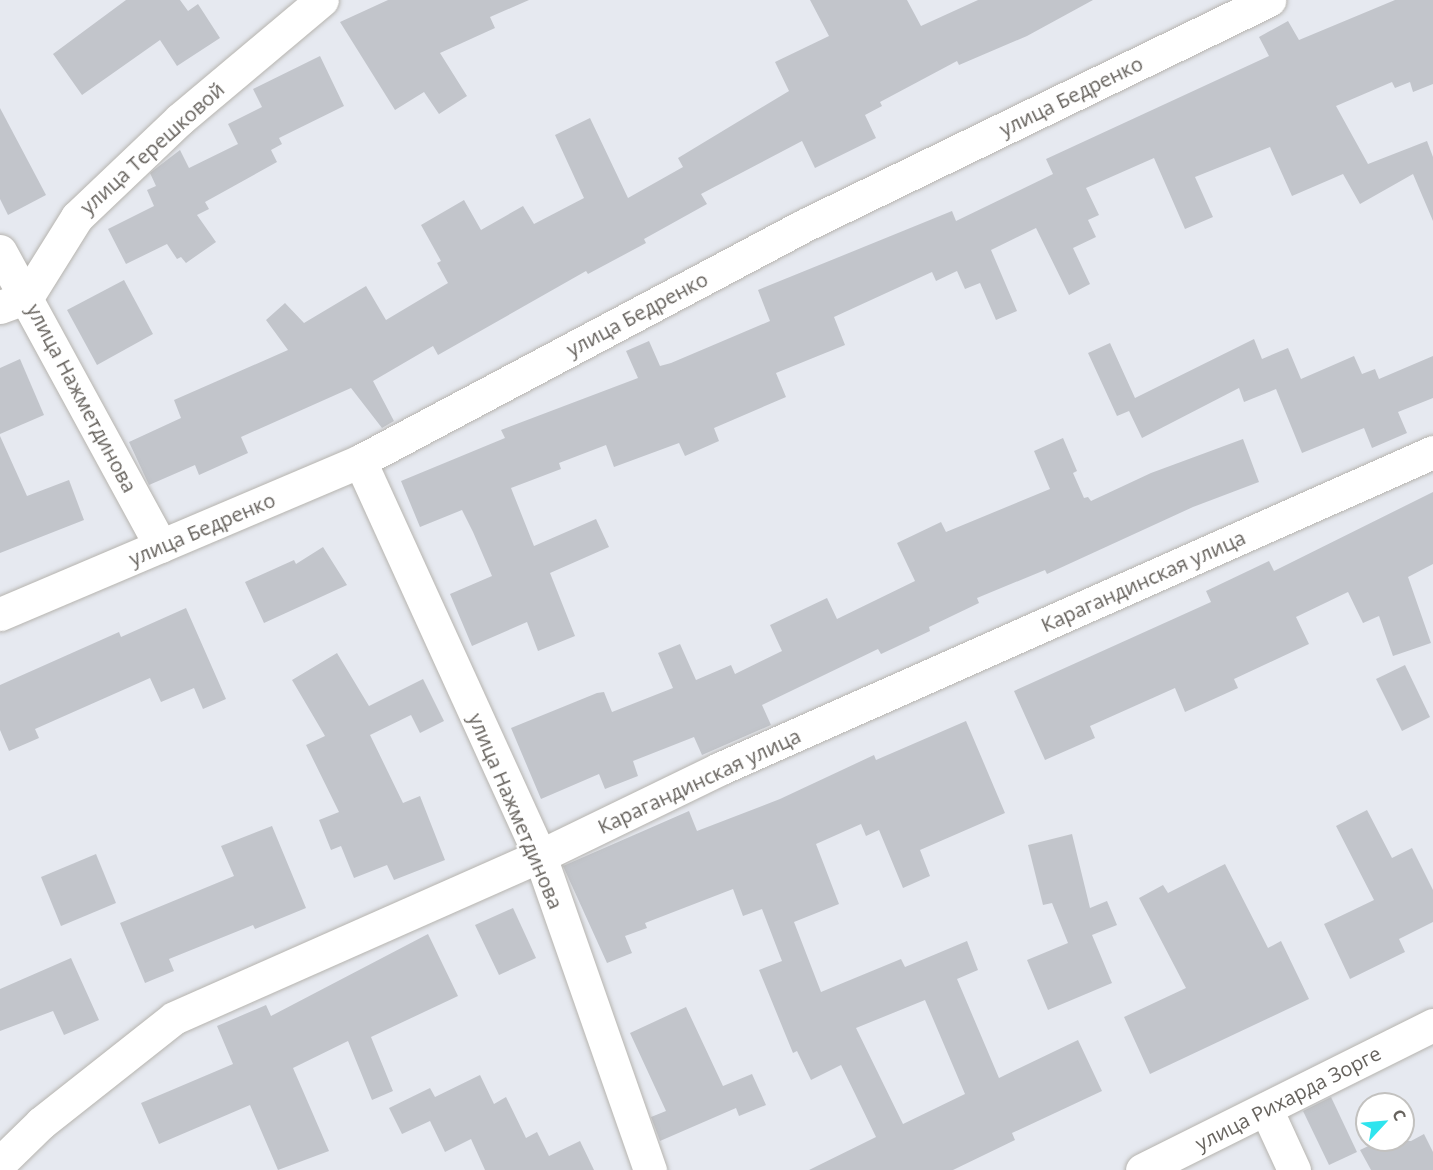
<!DOCTYPE html>
<html>
<head>
<meta charset="utf-8">
<style>
	body { margin:0 }
	#map { position:relative; width:1433px; height:1170px; overflow:hidden; background:#e6e9f0; font-family:"Open Sans",sans-serif }
	div>[style] { position:absolute }
	[style*='--x'] { left:calc(var(--x)*1px); top:calc(var(--y)*1px); width:calc(var(--w)*1px); rotate:calc(var(--a)*1deg) }
	.building>* { inset:0; background:#c2c5cb }
	.roads { filter:drop-shadow(0 0 2px #b6b4af) drop-shadow(0 0 2px #b6b4af) }
	.minor>* { height:33px; margin:-16.5px; padding:0 16.5px; transform-origin:16.5px; border-radius:16.5px; background:#fff }
	span { translate:-50% -50%; white-space:nowrap; text-align:center; line-height:1.15; -webkit-text-stroke:5px #fff; paint-order:stroke }
	.street-label { font-size:20px; color:#67635e }
	.north { position:absolute; left:1355px; top:1092px; width:60px; height:60px; box-sizing:border-box; background:#fff; border:2px solid #c2c1bf; border-radius:50%; rotate:64deg; font-size:16px; font-weight:700; line-height:24px; text-align:center; color:#67635e }
	.north::after { content:''; display:block; margin:auto; width:21px; height:27px; background:#2fe4ee; clip-path:polygon(50% 0,100% 100%,50% 72%,0 100%) }
</style>
</head>
<body>
<div id="map">
	<div class="building">
		<div style="clip-path:polygon(126px 0,180px 0,188px 11px,198px 4px,220px 38px,177px 66px,160px 40px,82px 95px,53px 54px)"></div>
		<div style="clip-path:polygon(388px 0,529px 0,490px 17px,495px 28px,440px 53px,467px 96px,439px 114px,424px 92px,395px 110px,340px 22px)"></div>
		<div style="clip-path:polygon(810px 0,907px 0,921px 26px,978px 0,1093px 0,1027px 36px,959px 65px,957px 61px,880px 102px,882px 106px,865px 115px,876px 138px,815px 168px,802px 141px,701px 194px,707px 204px,644px 239px,646px 243px,588px 274px,586px 271px,438px 355px,433px 346px,373px 381px,394px 421px,382px 428px,351px 388px,241px 437px,248px 453px,199px 475px,195px 465px,149px 485px,129px 442px,181px 418px,174px 400px,288px 350px,266px 320px,285px 303px,304px 323px,366px 286px,386px 320px,448px 283px,437px 263px,441px 261px,421px 225px,464px 200px,481px 230px,523px 206px,534px 224px,584px 198px,555px 135px,590px 118px,628px 198px,683px 167px,678px 158px,789px 91px,775px 62px,829px 36px)"></div>
		<div style="clip-path:polygon(1395px 0,1433px 0,1433px 84px,1413px 92px,1410px 82px,1395px 88px,1392px 82px,1336px 106px,1368px 164px,1427px 141px,1433px 157px,1433px 221px,1413px 174px,1360px 204px,1343px 174px,1292px 196px,1270px 147px,1195px 177px,1213px 217px,1185px 229px,1154px 158px,1086px 188px,1099px 215px,1088px 220px,1096px 237px,1073px 248px,1090px 284px,1069px 295px,1036px 228px,991px 250px,1017px 311px,996px 320px,980px 283px,965px 289px,957px 271px,936px 281px,932px 272px,834px 317px,845px 345px,776px 373px,786px 397px,714px 428px,719px 441px,685px 456px,679px 443px,614px 467px,606px 445px,559px 463px,561px 469px,511px 488px,534px 546px,596px 519px,609px 547px,550px 573px,575px 636px,538px 651px,527px 622px,472px 646px,450px 594px,492px 576px,473px 532px,462px 510px,420px 527px,401px 481px,505px 438px,501px 430px,638px 378px,626px 351px,649px 341px,660px 366px,671px 363px,770px 321px,758px 290px,952px 211px,956px 221px,1053px 174px,1046px 159px,1269px 56px,1259px 37px,1288px 21px,1299px 40px)"></div>
		<div style="clip-path:polygon(320px 56px,344px 106px,279px 138px,282px 144px,271px 150px,277px 162px,205px 202px,209px 209px,197px 215px,216px 242px,186px 263px,181px 257px,177px 259px,167px 244px,126px 264px,108px 229px,154px 206px,147px 190px,156px 186px,150px 173px,180px 150px,189px 168px,238px 144px,228px 124px,262px 107px,253px 89px)"></div>
		<div style="clip-path:polygon(0 108px,46px 195px,8px 215px,0 199px)"></div>
		<div style="clip-path:polygon(124px 280px,153px 334px,97px 365px,67px 310px)"></div>
		<div style="clip-path:polygon(1254px 339px,1262px 359px,1288px 348px,1301px 379px,1354px 356px,1362px 374px,1375px 369px,1379px 379px,1433px 356px,1433px 398px,1398px 412px,1407px 433px,1372px 448px,1364px 428px,1302px 453px,1276px 389px,1244px 402px,1239px 388px,1142px 438px,1129px 411px,1117px 416px,1088px 353px,1110px 343px,1135px 398px)"></div>
		<div style="clip-path:polygon(20px 359px,44px 415px,0 434px,0 368px)"></div>
		<div style="clip-path:polygon(0 436px,27px 496px,69px 480px,84px 520px,0 553px)"></div>
		<div style="clip-path:polygon(1063px 438px,1077px 471px,1073px 473px,1084px 498px,1088px 497px,1091px 501px,1151px 473px,1243px 439px,1259px 482px,1193px 507px,1047px 574px,1045px 570px,977px 598px,979px 603px,929px 627px,930px 631px,881px 654px,878px 649px,762px 705px,771px 725px,702px 755px,694px 737px,633px 761px,638px 776px,605px 789px,599px 774px,541px 799px,511px 728px,597px 693px,604px 692px,612px 712px,673px 688px,658px 653px,680px 644px,696px 680px,731px 665px,735px 674px,782px 651px,770px 625px,827px 598px,837px 619px,915px 581px,897px 543px,941px 522px,946px 532px,1050px 489px,1034px 451px)"></div>
		<div style="clip-path:polygon(1433px 492px,1433px 564px,1408px 577px,1431px 643px,1393px 656px,1379px 616px,1363px 623px,1348px 592px,1296px 617px,1309px 644px,1234px 679px,1238px 688px,1185px 712px,1175px 688px,1090px 726px,1095px 738px,1045px 760px,1014px 691px,1211px 602px,1206px 591px,1269px 561px,1274px 571px)"></div>
		<div style="clip-path:polygon(323px 547px,347px 585px,264px 623px,245px 582px,294px 560px,296px 564px)"></div>
		<div style="clip-path:polygon(186px 608px,226px 699px,203px 709px,194px 688px,161px 702px,150px 678px,35px 729px,39px 738px,9px 751px,0 730px,0 685px,119px 632px,121px 637px)"></div>
		<div style="clip-path:polygon(337px 653px,369px 706px,423px 679px,444px 721px,420px 733px,411px 715px,370px 735px,403px 803px,420px 796px,445px 860px,394px 880px,387px 865px,354px 878px,341px 846px,331px 850px,319px 820px,339px 812px,306px 745px,325px 736px,292px 680px)"></div>
		<div style="clip-path:polygon(1405px 665px,1430px 717px,1402px 731px,1376px 679px)"></div>
		<div style="clip-path:polygon(evenodd,966px 721px,1005px 813px,920px 850px,930px 876px,903px 888px,879px 830px,866px 836px,861px 824px,816px 844px,839px 904px,794px 922px,821px 992px,901px 959px,905px 967px,967px 941px,978px 970px,957px 979px,999px 1078px,1078px 1040px,1102px 1091px,1012px 1133px,1015px 1140px,953px 1170px,809px 1170px,876px 1137px,841px 1065px,811px 1080px,797px 1051px,793px 1053px,759px 970px,782px 961px,762px 909px,743px 916px,733px 889px,645px 923px,647px 928px,625px 936px,632px 953px,607px 963px,563px 866px,689px 811px,697px 831px,780px 799px,874px 755px,876px 760px,966px 721px,925px 1000px,965px 1094px,903px 1124px,856px 1028px,925px 1000px)"></div>
		<div style="clip-path:polygon(1367px 810px,1392px 858px,1412px 848px,1433px 890px,1433px 922px,1399px 939px,1405px 952px,1350px 979px,1324px 924px,1374px 900px,1336px 826px)"></div>
		<div style="clip-path:polygon(272px 826px,306px 908px,255px 929px,253px 925px,169px 959px,174px 971px,145px 983px,120px 923px,234px 876px,221px 846px)"></div>
		<div style="clip-path:polygon(1072px 834px,1090px 908px,1107px 901px,1117px 925px,1092px 935px,1112px 983px,1048px 1010px,1027px 960px,1068px 943px,1052px 903px,1043px 905px,1028px 845px)"></div>
		<div style="clip-path:polygon(96px 854px,116px 903px,61px 926px,41px 877px)"></div>
		<div style="clip-path:polygon(1225px 864px,1268px 948px,1281px 941px,1309px 999px,1150px 1074px,1124px 1017px,1186px 988px,1139px 898px,1163px 885px,1168px 893px)"></div>
		<div style="clip-path:polygon(513px 908px,536px 958px,499px 975px,475px 925px)"></div>
		<div style="clip-path:polygon(428px 934px,458px 996px,371px 1037px,393px 1091px,372px 1100px,348px 1041px,293px 1068px,329px 1151px,278px 1170px,250px 1105px,159px 1144px,141px 1103px,233px 1064px,217px 1026px,266px 1005px,271px 1016px)"></div>
		<div style="clip-path:polygon(71px 958px,99px 1020px,64px 1035px,53px 1011px,0 1031px,0 989px)"></div>
		<div style="clip-path:polygon(686px 1007px,723px 1086px,752px 1074px,766px 1105px,739px 1116px,736px 1108px,660px 1141px,651px 1117px,666px 1111px,630px 1033px)"></div>
		<div style="clip-path:polygon(480px 1075px,494px 1104px,506px 1097px,526px 1138px,537px 1132px,549px 1156px,580px 1141px,594px 1170px,485px 1170px,471px 1139px,445px 1152px,430px 1121px,402px 1134px,389px 1108px,430px 1088px,435px 1097px)"></div>
		<div style="clip-path:polygon(1331px 1097px,1357px 1152px,1329px 1165px,1303px 1111px)"></div>
		<div style="clip-path:polygon(1424px 1134px,1433px 1152px,1433px 1170px,1371px 1170px,1360px 1150px,1381px 1140px,1411px 1141px)"></div>
	</div>
	<div class="roads">
		<div class="minor">
			<div style="--x:0;--y:251;--w:336;--a:61.4"></div>
			<div style="--x:0;--y:307;--w:29;--a:-20"></div>
			<div style="--x:27;--y:297;--w:94;--a:-58"></div>
			<div style="--x:77;--y:217;--w:142;--a:-43.6"></div>
			<div style="--x:180;--y:119;--w:185;--a:-40"></div>
			<div style="--x:360;--y:461;--w:434;--a:65.5"></div>
			<div style="--x:540;--y:856;--w:333;--a:70.7"></div>
			<div style="--x:0;--y:614;--w:391;--a:-23"></div>
			<div style="--x:360;--y:461;--w:504;--a:-27.94"></div>
			<div style="--x:805;--y:225;--w:516;--a:-25.87"></div>
			<div style="--x:1266;--y:1109;--w:67;--a:65.3"></div>
			<div style="--x:0;--y:1163;--w:57;--a:-44.3"></div>
			<div style="--x:41;--y:1123;--w:169;--a:-38.3"></div>
			<div style="--x:174;--y:1018;--w:400;--a:-23.9"></div>
			<div style="--x:540;--y:856;--w:199;--a:-25.9"></div>
			<div style="--x:719;--y:769;--w:781;--a:-23.94"></div>
			<div style="--x:1142;--y:1170;--w:325;--a:-26.5"></div>
		</div>
	</div>
	<div class="street-label">
		<span style="left:1071px;top:96px;rotate:-26deg">улица Бедренко</span>
		<span style="left:152px;top:148px;rotate:-42deg">улица Терешковой</span>
		<span style="left:637px;top:314px;rotate:-28deg">улица Бедренко</span>
		<span style="left:82px;top:398px;rotate:62deg">улица Нажметдинова</span>
		<span style="left:202px;top:529px;rotate:-23deg">улица Бедренко</span>
		<span style="left:1143px;top:581px;rotate:-24deg">Карагандинская улица</span>
		<span style="left:699px;top:781px;rotate:-25deg">Карагандинская улица</span>
		<span style="left:516px;top:811px;rotate:67deg">улица Нажметдинова</span>
		<span style="left:1288px;top:1098px;rotate:-27deg">улица Рихарда Зорге</span>
	</div>
	<div class="north">С</div>
</div>
</body>
</html>
